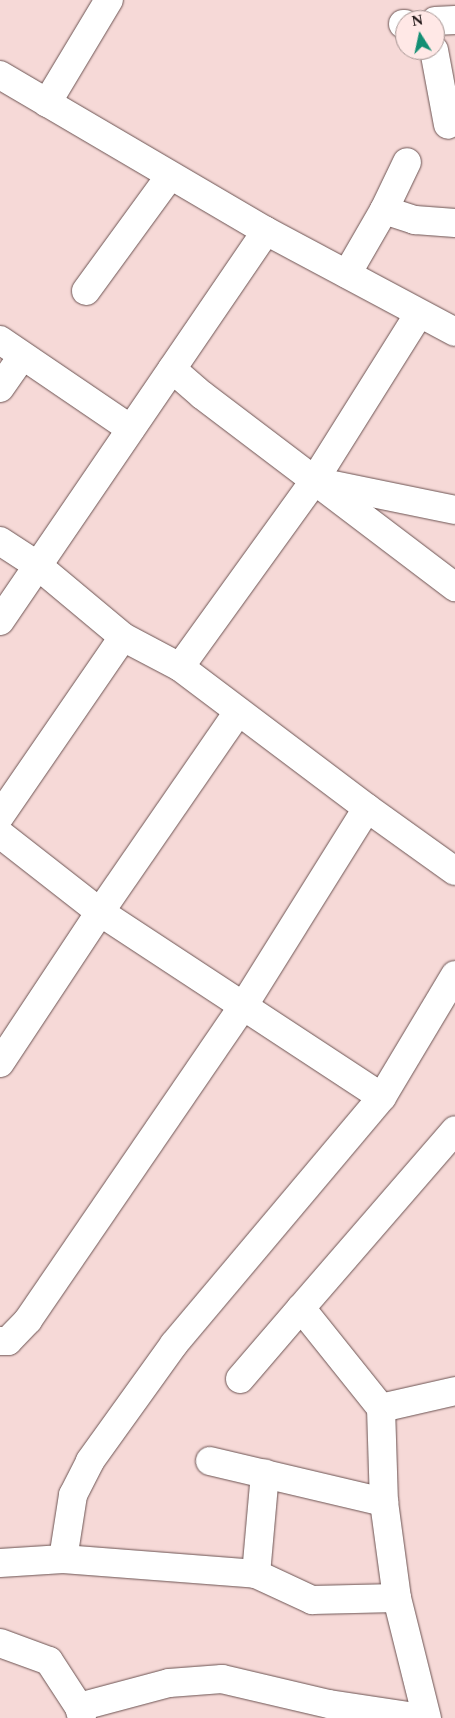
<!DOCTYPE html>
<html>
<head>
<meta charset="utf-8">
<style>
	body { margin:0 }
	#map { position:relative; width:455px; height:1718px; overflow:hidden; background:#f6d9d7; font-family:Spectral,serif }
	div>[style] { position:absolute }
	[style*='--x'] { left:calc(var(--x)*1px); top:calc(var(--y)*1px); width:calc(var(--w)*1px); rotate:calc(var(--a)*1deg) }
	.roads { filter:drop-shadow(0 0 1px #6c5453) drop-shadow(0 0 1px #6c5453) }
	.minor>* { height:28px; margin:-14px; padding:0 14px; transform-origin:14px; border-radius:14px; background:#fff }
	span { translate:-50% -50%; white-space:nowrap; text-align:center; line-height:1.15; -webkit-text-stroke:5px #ffe8e6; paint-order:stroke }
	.north { position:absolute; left:395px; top:10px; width:50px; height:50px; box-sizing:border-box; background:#ffe8e6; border:1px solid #a59492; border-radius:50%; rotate:350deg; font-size:14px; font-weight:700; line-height:20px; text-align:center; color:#1f1515 }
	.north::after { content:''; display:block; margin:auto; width:18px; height:22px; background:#138f74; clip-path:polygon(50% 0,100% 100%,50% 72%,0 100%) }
</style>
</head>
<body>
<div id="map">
	<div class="roads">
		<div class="minor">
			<div style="--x:435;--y:21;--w:20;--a:-3"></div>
			<div style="--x:403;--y:24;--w:2;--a:0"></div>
			<div style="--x:434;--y:50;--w:76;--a:79.4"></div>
			<div style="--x:0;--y:75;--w:308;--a:30.4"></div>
			<div style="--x:266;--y:231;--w:214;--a:28.1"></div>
			<div style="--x:47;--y:103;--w:120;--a:-59"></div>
			<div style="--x:384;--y:210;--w:53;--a:-64.4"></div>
			<div style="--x:347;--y:274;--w:74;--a:-60"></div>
			<div style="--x:384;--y:210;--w:33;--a:18"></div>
			<div style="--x:415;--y:220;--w:40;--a:4.3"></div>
			<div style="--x:86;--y:291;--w:142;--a:-53.9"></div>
			<div style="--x:0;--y:340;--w:158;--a:34.2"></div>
			<div style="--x:172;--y:369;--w:40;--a:41"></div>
			<div style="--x:202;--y:395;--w:318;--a:37.2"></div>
			<div style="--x:0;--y:388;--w:39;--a:-55"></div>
			<div style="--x:314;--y:481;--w:196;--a:-57.9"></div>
			<div style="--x:0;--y:541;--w:44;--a:33"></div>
			<div style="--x:37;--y:565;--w:112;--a:39.9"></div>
			<div style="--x:123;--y:637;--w:64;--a:27.8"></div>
			<div style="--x:180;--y:667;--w:234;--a:37"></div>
			<div style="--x:367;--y:808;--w:108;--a:35.6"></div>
			<div style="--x:0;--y:621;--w:472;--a:-55.7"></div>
			<div style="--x:180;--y:667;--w:229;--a:-54.2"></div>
			<div style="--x:314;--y:481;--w:144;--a:11.6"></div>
			<div style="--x:0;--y:816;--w:217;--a:-55.5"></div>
			<div style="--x:0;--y:834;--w:127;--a:38"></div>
			<div style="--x:100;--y:912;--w:337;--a:33.3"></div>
			<div style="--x:0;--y:1063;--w:181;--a:-56.5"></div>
			<div style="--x:100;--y:912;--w:243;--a:-55.4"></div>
			<div style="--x:301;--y:1308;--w:235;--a:-49.1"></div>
			<div style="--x:0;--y:1341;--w:8;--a:0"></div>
			<div style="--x:8;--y:1341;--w:29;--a:-46"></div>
			<div style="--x:28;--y:1320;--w:382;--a:-55.6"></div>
			<div style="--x:244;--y:1005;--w:232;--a:-58"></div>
			<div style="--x:240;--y:1379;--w:94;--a:-49.3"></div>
			<div style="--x:301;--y:1308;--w:128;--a:51.3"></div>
			<div style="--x:381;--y:1408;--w:94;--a:88.2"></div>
			<div style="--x:384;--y:1502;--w:97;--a:82.3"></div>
			<div style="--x:397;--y:1598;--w:124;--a:76"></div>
			<div style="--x:381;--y:1408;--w:76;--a:-12.9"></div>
			<div style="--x:210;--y:1461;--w:179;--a:13.3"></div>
			<div style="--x:63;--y:1559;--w:65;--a:-81.1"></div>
			<div style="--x:73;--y:1495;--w:38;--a:-63"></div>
			<div style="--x:90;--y:1461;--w:144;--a:-54.3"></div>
			<div style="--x:174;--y:1344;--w:323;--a:-49.9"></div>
			<div style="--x:382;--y:1097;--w:142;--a:-59.1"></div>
			<div style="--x:0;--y:1563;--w:63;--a:-3.6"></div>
			<div style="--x:63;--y:1559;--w:194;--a:4.4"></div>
			<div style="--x:256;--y:1574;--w:62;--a:24.9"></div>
			<div style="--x:312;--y:1600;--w:85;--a:-1.3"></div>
			<div style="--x:256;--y:1574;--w:101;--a:-84.9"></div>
			<div style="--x:0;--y:1643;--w:52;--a:20.2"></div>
			<div style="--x:49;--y:1661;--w:55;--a:56.9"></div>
			<div style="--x:79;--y:1707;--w:11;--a:75"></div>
			<div style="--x:79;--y:1707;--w:93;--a:-14.9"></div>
			<div style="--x:169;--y:1683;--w:53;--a:-4.3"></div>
			<div style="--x:222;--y:1679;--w:110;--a:13.2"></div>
			<div style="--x:329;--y:1704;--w:94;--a:8.6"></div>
		</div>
	</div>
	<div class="north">N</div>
</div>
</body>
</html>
